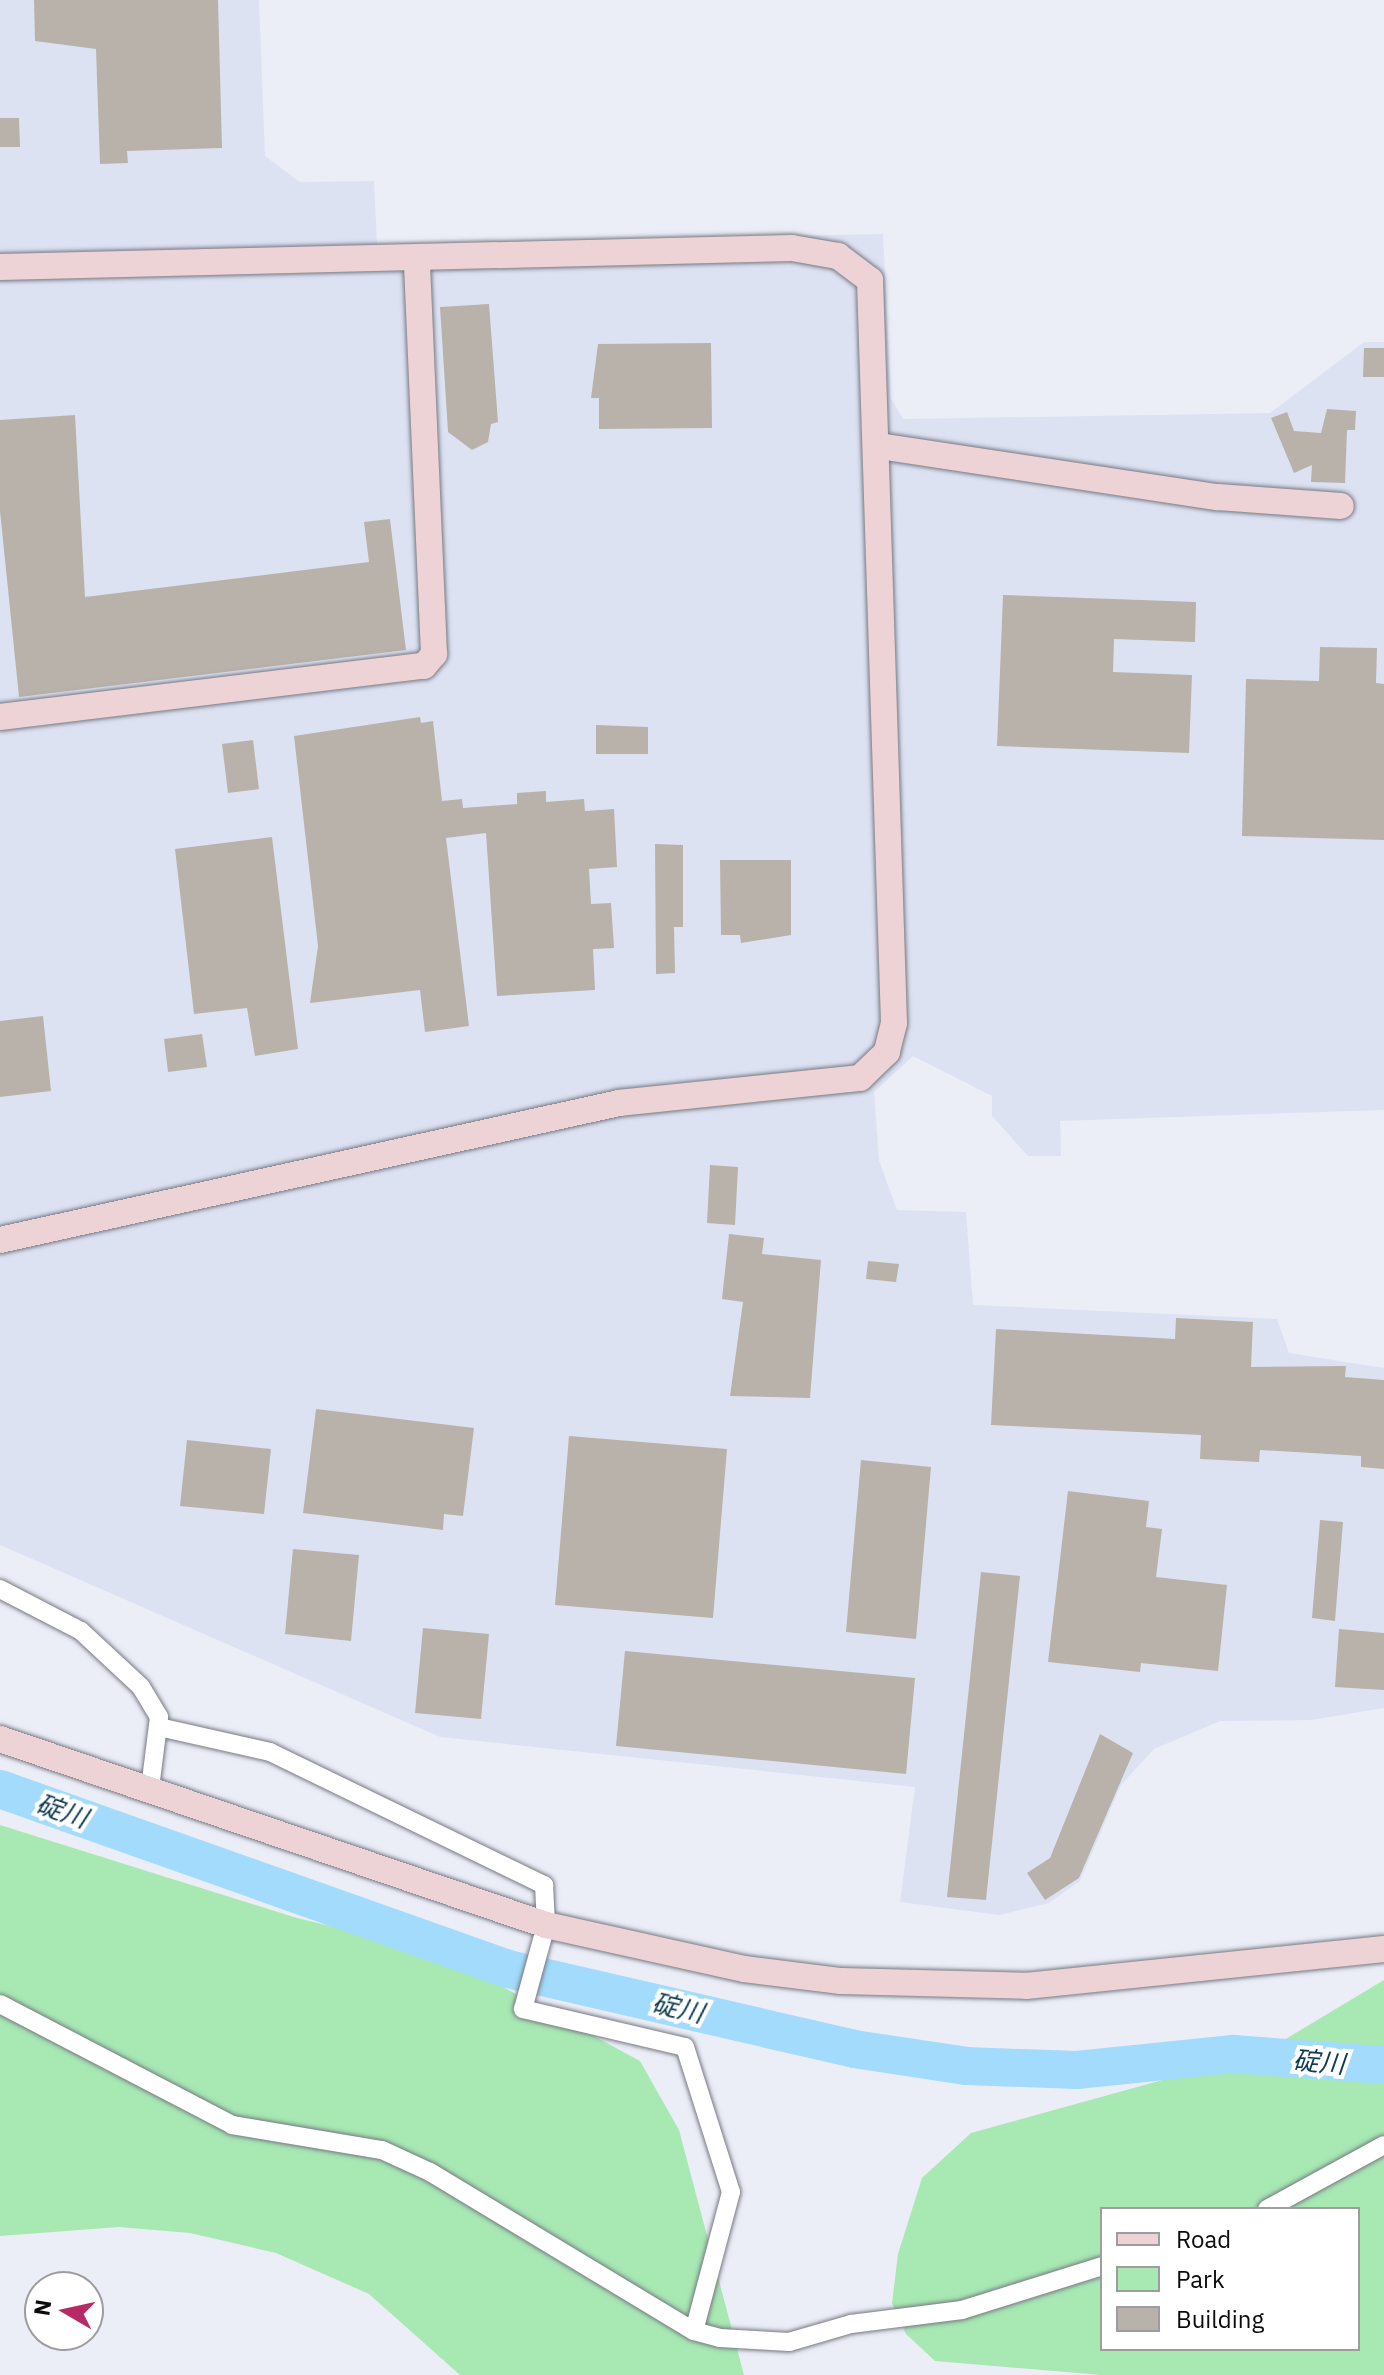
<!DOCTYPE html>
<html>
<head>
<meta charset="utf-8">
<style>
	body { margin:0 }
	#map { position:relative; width:1384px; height:2375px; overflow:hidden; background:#ebeef7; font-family:"IBM Plex Sans","Noto Sans JP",sans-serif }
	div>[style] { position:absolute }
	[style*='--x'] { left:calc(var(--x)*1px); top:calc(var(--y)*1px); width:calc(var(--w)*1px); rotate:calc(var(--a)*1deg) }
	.built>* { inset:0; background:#dde2f3 }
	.green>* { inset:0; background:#a7e8b3 }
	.river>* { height:38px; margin:-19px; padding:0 19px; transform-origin:19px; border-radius:19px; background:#a2dbfc }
	.building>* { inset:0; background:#b8b2aa }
	.roads { filter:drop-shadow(0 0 2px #777982) drop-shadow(0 0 2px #777982) }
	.street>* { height:18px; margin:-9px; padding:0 9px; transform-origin:9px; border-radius:9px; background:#fff }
	.secondary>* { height:26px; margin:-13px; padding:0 13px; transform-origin:13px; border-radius:13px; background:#edd3d5 }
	span { translate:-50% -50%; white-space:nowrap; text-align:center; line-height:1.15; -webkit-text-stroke:8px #fff; paint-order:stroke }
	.water-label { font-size:26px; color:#0d3b51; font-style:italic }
	.legend { position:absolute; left:1100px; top:2207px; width:260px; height:144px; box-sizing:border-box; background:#fff; border:2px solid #9d9d9f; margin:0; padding:10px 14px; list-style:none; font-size:24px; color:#0b0b0e }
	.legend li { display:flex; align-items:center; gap:16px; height:40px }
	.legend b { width:40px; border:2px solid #9d9d9f }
	.north { position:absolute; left:24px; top:2271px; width:80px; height:80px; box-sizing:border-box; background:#fff; border:2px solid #9d9d9f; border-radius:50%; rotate:279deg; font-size:22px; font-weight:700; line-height:32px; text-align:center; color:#0b0b0e }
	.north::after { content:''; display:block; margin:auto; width:28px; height:36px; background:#b62b65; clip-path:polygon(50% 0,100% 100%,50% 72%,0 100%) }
</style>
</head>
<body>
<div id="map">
	<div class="built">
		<div style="clip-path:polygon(0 0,259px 0,265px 156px,300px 182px,374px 181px,377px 244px,883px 234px,891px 398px,903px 419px,1270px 413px,1364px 342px,1384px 342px,1384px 1110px,1060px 1121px,1061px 1156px,1028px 1156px,992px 1116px,992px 1096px,913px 1056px,874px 1092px,879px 1160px,897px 1210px,966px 1212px,973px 1305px,1277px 1319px,1289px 1353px,1384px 1368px,1384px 1708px,1311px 1720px,1220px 1721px,1154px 1749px,1121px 1785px,1080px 1881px,1049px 1903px,999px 1915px,900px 1902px,915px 1787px,440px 1737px,0 1545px)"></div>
	</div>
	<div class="green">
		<div style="clip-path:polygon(0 1825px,297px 1918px,438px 1952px,640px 2061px,679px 2130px,744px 2375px,460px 2375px,369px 2294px,276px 2253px,190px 2233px,119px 2227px,0 2236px)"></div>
		<div style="clip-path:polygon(evenodd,1384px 1980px,1384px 2375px,1101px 2375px,935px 2361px,906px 2334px,892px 2303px,898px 2254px,922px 2178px,971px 2133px,1264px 2052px,1384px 1980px,1102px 2209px,1358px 2209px,1358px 2349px,1102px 2349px,1102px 2209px)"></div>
	</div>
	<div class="river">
		<div style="--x:0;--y:1789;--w:539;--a:19.51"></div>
		<div style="--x:508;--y:1969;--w:355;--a:13"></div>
		<div style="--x:854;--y:2049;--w:113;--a:8.6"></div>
		<div style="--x:966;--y:2066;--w:111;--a:2.1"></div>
		<div style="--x:1077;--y:2070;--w:157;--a:-5.9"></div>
		<div style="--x:1233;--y:2054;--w:151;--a:4.2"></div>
	</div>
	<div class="building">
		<div style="clip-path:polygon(34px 0,218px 0,222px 148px,127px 151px,128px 163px,100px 164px,96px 49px,35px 41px)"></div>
		<div style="clip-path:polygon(0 118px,19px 118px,20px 147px,0 147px)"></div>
		<div style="clip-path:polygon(489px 304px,498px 422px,491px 424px,488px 442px,472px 450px,448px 432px,440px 307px)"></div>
		<div style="clip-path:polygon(711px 343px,712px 428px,599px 429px,599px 398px,591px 398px,598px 344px)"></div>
		<div style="clip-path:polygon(1364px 348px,1384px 348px,1384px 377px,1363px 377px)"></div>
		<div style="clip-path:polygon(1327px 409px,1356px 411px,1355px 430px,1347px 430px,1345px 483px,1311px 482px,1312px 465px,1294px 473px,1271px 418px,1287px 412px,1294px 431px,1321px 433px)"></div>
		<div style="clip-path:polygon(75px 415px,85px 597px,369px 562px,364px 522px,390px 519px,406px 650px,19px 697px,0 511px,0 420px)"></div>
		<div style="clip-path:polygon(1003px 595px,1196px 602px,1195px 642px,1114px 639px,1113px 672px,1192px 675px,1189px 753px,997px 746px)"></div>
		<div style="clip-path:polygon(1320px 647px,1377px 648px,1376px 683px,1384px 684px,1384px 840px,1242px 836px,1246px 679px,1319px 681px)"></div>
		<div style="clip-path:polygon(420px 717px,421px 723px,433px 721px,442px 801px,462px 799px,463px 808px,517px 804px,517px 793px,546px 791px,546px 802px,584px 799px,585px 811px,614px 809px,617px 867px,589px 869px,591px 904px,611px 903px,614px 948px,593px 949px,595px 990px,497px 996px,486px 833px,446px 838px,469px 1026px,425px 1032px,420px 990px,310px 1003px,318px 946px,294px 736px)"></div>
		<div style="clip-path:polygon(596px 725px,648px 727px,648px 754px,596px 754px)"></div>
		<div style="clip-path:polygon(253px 740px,259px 789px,228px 793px,222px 744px)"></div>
		<div style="clip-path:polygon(272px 837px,298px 1049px,255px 1056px,247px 1008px,194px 1014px,175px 849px)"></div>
		<div style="clip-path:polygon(655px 844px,683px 845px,683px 927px,674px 927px,675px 973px,656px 974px)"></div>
		<div style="clip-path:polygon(720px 860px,791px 860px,791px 935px,741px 943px,740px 935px,721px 935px)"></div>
		<div style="clip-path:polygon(43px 1016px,51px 1091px,0 1097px,0 1021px)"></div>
		<div style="clip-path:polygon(202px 1034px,207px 1067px,168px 1072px,164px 1039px)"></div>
		<div style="clip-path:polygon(710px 1165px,738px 1167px,735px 1225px,707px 1223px)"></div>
		<div style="clip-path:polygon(729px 1234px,764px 1238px,762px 1254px,821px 1260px,810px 1398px,730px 1396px,743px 1302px,722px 1299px)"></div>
		<div style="clip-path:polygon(868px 1261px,899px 1264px,896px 1282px,866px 1279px)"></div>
		<div style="clip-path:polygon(1176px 1318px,1253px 1322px,1251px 1367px,1346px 1366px,1345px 1377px,1384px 1380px,1384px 1469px,1361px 1467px,1361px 1456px,1260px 1450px,1259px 1462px,1200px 1459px,1201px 1435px,991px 1425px,996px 1329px,1175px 1339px)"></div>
		<div style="clip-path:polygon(316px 1409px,474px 1428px,463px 1516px,444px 1514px,443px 1530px,303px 1513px)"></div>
		<div style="clip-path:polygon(569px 1436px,727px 1449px,713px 1618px,555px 1605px)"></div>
		<div style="clip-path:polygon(187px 1440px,271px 1449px,264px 1514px,180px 1506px)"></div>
		<div style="clip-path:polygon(861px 1460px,931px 1467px,916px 1639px,846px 1632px)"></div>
		<div style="clip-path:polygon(1068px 1491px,1149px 1501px,1146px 1527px,1162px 1529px,1156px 1577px,1227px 1585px,1218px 1671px,1141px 1663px,1140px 1672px,1048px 1662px)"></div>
		<div style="clip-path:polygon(1320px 1520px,1343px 1522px,1335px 1621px,1312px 1618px)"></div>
		<div style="clip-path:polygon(293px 1549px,359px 1555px,351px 1641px,285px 1634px)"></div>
		<div style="clip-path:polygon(981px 1572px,1020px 1576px,986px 1900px,947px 1897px)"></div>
		<div style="clip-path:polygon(423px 1628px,489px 1634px,481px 1719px,415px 1713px)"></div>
		<div style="clip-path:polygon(1339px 1629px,1384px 1633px,1384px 1690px,1335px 1687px)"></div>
		<div style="clip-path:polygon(625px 1651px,915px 1678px,906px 1774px,616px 1746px)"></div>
		<div style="clip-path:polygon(1100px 1734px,1133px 1753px,1079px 1878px,1045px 1900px,1027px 1873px,1050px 1858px)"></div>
	</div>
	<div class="roads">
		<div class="street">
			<div style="--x:0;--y:1589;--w:91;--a:27.4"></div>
			<div style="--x:81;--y:1631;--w:82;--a:43"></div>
			<div style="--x:141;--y:1687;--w:35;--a:59"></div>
			<div style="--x:159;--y:1717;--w:72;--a:97.2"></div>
			<div style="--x:159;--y:1727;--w:114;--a:12.7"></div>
			<div style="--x:270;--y:1752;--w:305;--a:25.9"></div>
			<div style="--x:544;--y:1885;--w:40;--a:87.1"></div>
			<div style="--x:546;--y:1925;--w:87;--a:105.3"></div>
			<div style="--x:523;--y:2009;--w:166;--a:13.2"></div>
			<div style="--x:685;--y:2047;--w:152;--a:72.4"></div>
			<div style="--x:731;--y:2192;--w:144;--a:104.9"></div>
			<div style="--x:0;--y:2004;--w:262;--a:27.5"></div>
			<div style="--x:232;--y:2125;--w:152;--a:9.5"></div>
			<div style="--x:382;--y:2150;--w:53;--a:24.6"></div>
			<div style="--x:430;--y:2172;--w:308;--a:31.1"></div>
			<div style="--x:694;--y:2331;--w:27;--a:15"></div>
			<div style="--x:720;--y:2338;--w:69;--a:3.3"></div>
			<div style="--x:789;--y:2342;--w:65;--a:-16.2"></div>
			<div style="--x:851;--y:2324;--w:112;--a:-7.2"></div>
			<div style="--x:962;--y:2310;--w:147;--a:-17.4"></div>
			<div style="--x:1267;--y:2209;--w:133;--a:-28.7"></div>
		</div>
		<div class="secondary">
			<div style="--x:0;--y:267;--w:792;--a:-1.37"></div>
			<div style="--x:792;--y:248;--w:47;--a:9.9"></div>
			<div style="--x:838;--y:256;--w:40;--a:37"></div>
			<div style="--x:870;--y:280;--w:743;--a:88.15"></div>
			<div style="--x:894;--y:1023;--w:30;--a:104"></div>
			<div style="--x:887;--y:1052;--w:37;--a:136"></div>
			<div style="--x:860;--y:1078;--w:242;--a:174.1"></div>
			<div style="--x:619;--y:1103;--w:634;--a:167.52"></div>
			<div style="--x:879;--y:446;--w:343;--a:8.6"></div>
			<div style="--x:1218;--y:497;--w:123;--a:4.2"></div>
			<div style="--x:0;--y:717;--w:427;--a:-6.9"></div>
			<div style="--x:424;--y:666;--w:16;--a:-50"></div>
			<div style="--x:434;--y:654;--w:395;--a:-92.5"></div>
			<div style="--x:0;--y:1739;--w:577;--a:18.81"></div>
			<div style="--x:546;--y:1925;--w:203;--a:12.5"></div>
			<div style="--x:744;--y:1969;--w:98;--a:7.1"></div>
			<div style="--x:841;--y:1981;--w:185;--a:1.5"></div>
			<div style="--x:1026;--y:1986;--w:360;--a:-5.9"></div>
		</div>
	</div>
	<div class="water-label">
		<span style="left:62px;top:1811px;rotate:19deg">碇川</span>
		<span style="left:678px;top:2008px;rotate:13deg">碇川</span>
		<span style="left:1319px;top:2062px;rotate:5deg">碇川</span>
	</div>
	<ul class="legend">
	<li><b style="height:10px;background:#edd3d5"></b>Road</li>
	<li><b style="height:22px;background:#a7e8b3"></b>Park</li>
	<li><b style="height:22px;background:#b8b2aa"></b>Building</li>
	</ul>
	<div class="north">N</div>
</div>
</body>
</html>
